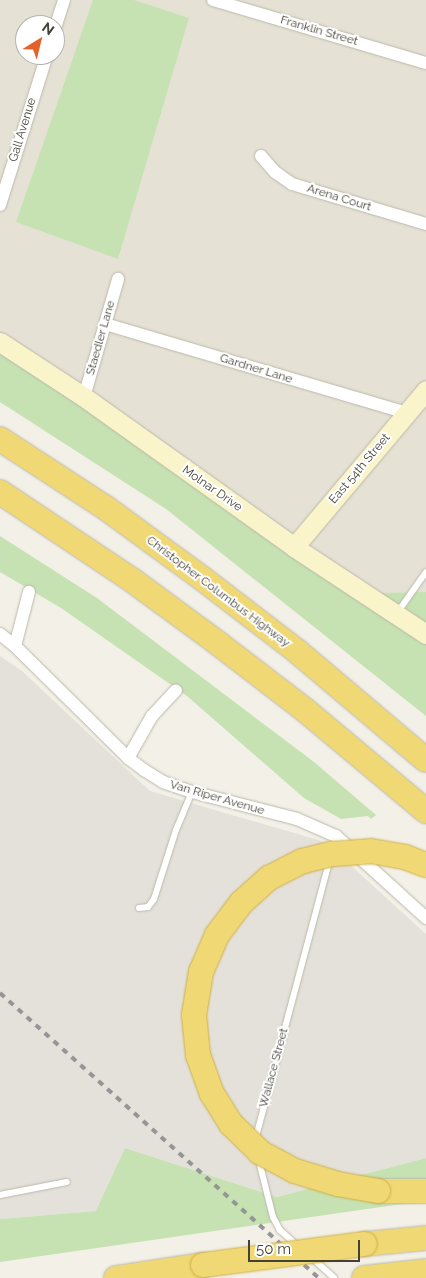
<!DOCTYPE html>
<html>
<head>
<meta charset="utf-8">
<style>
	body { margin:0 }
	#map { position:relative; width:426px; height:1278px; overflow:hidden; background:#f2f0e7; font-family:Raleway,sans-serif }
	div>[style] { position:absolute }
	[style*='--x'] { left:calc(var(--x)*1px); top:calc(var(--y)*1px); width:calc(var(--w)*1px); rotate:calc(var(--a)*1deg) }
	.residential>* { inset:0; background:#e5e2d5 }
	.industrial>* { inset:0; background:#e4e1db }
	.green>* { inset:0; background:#c6e2b3 }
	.roads { filter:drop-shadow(0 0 1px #bcb8aa) drop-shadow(0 0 1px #bcb8aa) }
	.lane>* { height:6px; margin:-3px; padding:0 3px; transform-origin:3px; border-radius:3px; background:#fff }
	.street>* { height:12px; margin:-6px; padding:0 6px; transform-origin:6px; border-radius:6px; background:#fff }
	.secondary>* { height:19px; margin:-9.5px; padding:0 9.5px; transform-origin:9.5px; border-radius:9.5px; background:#f9f4c9 }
	.highway>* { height:24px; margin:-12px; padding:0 12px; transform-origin:12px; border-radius:12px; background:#f0d874 }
	.rail>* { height:4px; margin-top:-2px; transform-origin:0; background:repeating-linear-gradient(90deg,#959595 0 6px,transparent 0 12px) }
	.bridges { filter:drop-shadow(0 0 1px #ceaf44) drop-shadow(0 0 1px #ceaf44) }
	.highway-bridge>* { height:24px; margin:-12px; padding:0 12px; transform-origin:12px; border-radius:12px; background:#f0d874 }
	span { translate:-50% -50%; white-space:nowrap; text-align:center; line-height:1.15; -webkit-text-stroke:4px #fff; paint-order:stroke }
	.street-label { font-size:12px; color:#444137 }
	.north { position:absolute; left:15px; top:15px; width:50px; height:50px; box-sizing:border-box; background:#fff; border:1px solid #b4b3af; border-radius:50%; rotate:36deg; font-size:14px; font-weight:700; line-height:20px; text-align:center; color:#444137 }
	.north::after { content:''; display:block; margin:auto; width:18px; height:22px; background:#e5612a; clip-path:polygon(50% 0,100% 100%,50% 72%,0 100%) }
	.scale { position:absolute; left:248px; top:1240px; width:112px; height:22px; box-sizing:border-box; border:2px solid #444137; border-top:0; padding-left:6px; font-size:15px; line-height:18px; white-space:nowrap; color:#444137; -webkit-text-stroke:4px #fff; paint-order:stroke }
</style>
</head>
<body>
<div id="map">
	<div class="residential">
		<div style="clip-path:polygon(evenodd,0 0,426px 0,426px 592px,364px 593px,0 352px,0 0,25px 25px,55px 25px,55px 55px,25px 55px,25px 25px)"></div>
	</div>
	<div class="industrial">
		<div style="clip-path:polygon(0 656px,22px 671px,150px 791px,325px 842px,426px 934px,426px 1158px,277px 1197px,125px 1148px,97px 1211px,0 1219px)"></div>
	</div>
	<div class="green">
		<div style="clip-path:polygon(93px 0,134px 0,189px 18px,118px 259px,16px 222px)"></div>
		<div style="clip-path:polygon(0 352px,364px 593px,426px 592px,426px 716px,166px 509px,0 402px)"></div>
		<div style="clip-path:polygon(0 536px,97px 598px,314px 762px,376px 815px,371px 819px,368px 816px,341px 819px,304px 798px,187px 696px,61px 608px,0 572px)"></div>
		<div style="clip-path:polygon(125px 1148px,277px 1197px,426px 1158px,426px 1203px,395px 1205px,0 1262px,0 1219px,96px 1211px)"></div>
	</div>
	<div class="roads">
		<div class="lane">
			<div style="--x:397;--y:613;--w:50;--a:-54.7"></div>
			<div style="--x:139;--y:908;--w:9;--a:-6"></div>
			<div style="--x:148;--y:907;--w:10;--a:-53"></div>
			<div style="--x:154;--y:899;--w:72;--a:-72.3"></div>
			<div style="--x:176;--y:830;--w:41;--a:-67.2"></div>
			<div style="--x:257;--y:1140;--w:7;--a:-90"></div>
			<div style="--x:257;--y:1133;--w:284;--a:-75.1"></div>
			<div style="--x:258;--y:1157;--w:62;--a:76"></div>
			<div style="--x:273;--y:1217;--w:15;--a:62"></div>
			<div style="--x:280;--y:1230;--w:25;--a:42"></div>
			<div style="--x:0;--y:1195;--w:68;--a:-11"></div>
			<div style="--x:311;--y:1257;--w:31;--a:42"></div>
		</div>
		<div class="street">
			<div style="--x:213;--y:0;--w:222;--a:16.5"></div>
			<div style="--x:55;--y:28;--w:29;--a:-72"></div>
			<div style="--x:261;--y:156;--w:21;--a:49"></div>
			<div style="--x:275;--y:172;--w:21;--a:35"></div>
			<div style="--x:292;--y:184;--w:140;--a:16.6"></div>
			<div style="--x:0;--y:205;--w:157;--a:-72.6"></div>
			<div style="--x:105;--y:324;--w:315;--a:16.4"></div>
			<div style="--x:84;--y:397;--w:123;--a:-73.9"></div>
			<div style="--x:0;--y:634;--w:19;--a:39"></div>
			<div style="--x:15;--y:646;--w:159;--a:44.7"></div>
			<div style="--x:128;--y:758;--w:20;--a:37"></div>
			<div style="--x:144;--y:770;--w:22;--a:32"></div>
			<div style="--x:163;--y:782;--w:31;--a:19"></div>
			<div style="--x:192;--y:792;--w:108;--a:14.4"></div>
			<div style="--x:297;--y:819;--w:43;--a:23.6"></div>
			<div style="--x:336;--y:836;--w:122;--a:42.3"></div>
			<div style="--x:15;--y:646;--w:56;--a:-75.5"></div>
			<div style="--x:128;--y:758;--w:48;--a:-60.3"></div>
			<div style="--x:152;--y:716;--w:35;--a:-47"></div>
		</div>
		<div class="secondary">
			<div style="--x:0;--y:342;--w:100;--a:33.2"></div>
			<div style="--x:84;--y:397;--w:258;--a:35.5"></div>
			<div style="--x:294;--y:547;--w:158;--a:33.4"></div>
			<div style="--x:294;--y:547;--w:205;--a:-49.9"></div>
		</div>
		<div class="highway">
			<div style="--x:0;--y:439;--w:126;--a:33.1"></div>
			<div style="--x:106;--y:508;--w:120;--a:36.2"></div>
			<div style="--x:203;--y:579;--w:120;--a:37.5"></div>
			<div style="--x:298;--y:652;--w:167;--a:40.2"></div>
			<div style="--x:0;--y:492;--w:159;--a:33.7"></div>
			<div style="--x:132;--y:580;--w:108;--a:36.3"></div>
			<div style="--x:219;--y:644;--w:108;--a:37.5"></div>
			<div style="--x:305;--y:710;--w:158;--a:39.9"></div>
			<div style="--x:378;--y:1191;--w:48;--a:0"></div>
			<div style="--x:365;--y:1244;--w:61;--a:-5.6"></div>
			<div style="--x:116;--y:1278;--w:88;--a:-8.5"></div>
			<div style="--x:364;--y:1278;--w:62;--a:-6.4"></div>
		</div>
	</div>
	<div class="rail">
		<div style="--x:0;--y:993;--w:428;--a:41.8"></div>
	</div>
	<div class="bridges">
		<div class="highway-bridge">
			<div style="--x:378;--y:1191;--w:41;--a:-170.1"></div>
			<div style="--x:338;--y:1184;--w:45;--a:-163.2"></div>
			<div style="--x:295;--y:1171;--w:40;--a:-152"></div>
			<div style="--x:260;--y:1152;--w:40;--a:-136"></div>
			<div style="--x:231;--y:1124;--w:36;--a:-122"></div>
			<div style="--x:212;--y:1094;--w:41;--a:-109.7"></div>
			<div style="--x:198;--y:1055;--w:40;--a:-95.7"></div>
			<div style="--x:194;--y:1015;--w:44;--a:-80.8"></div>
			<div style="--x:201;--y:972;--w:40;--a:-66.6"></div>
			<div style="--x:217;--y:935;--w:40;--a:-53"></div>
			<div style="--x:241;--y:903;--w:38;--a:-42"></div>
			<div style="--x:269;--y:878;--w:38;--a:-27"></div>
			<div style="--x:303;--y:861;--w:30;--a:-14"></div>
			<div style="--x:332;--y:854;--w:39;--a:-4"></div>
			<div style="--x:371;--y:851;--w:35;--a:10"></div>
			<div style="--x:405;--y:857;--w:22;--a:21"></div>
			<div style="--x:203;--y:1265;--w:163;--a:-7.4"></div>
		</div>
	</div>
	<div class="street-label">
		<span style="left:319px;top:31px;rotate:16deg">Franklin Street</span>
		<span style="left:23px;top:130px;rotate:-73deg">Gall Avenue</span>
		<span style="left:339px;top:198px;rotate:17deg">Arena Court</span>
		<span style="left:101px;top:338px;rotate:-74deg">Staedler Lane</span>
		<span style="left:256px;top:369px;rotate:17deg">Gardner Lane</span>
		<span style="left:360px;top:469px;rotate:-50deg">East 54th Street</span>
		<span style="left:212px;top:489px;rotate:35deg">Molnar Drive</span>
		<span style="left:218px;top:592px;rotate:37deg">Christopher Columbus Highway</span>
		<span style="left:217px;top:798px;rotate:16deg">Van Riper Avenue</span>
		<span style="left:274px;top:1068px;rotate:-75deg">Wallace Street</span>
	</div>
	<div class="north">N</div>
	<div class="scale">50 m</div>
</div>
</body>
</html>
